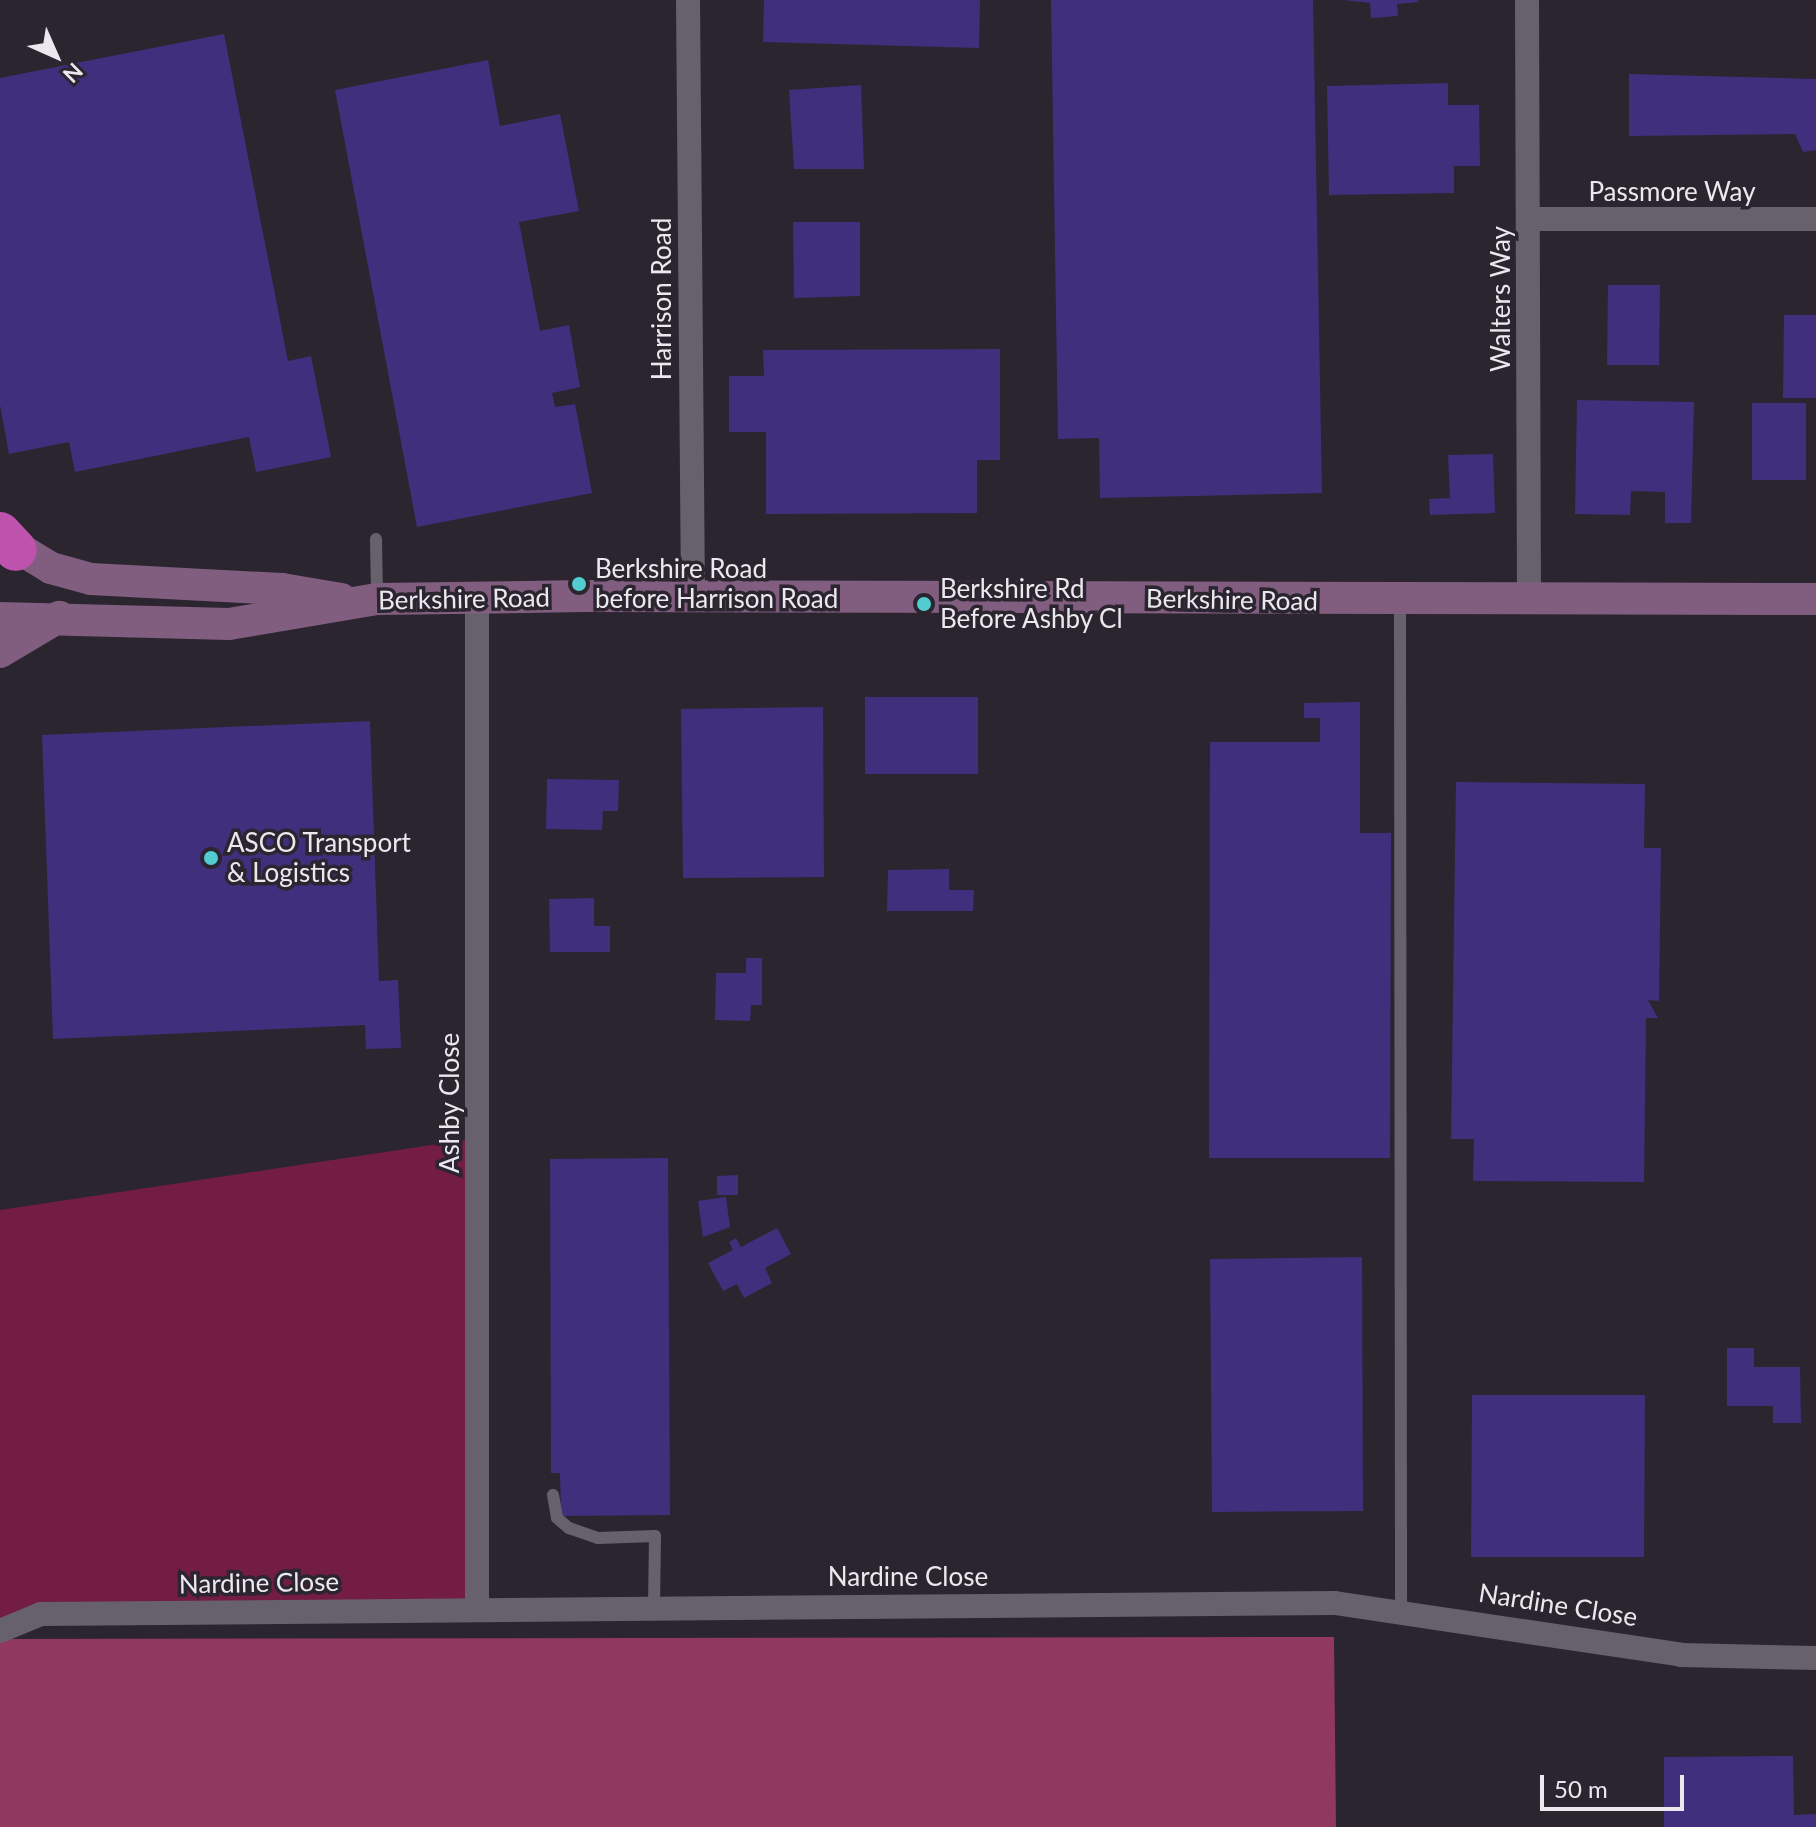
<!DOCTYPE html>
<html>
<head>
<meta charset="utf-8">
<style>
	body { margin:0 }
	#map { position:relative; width:1816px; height:1827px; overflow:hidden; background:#2b252f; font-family:Lato,sans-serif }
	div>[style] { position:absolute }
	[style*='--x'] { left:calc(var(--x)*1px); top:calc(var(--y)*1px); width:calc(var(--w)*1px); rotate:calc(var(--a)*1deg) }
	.green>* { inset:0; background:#731c44 }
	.forest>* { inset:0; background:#91385e }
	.building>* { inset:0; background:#402f7d }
	.service>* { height:12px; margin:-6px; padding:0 6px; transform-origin:6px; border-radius:6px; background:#67616c }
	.minor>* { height:24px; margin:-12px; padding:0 12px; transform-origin:12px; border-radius:12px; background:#67616c }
	.secondary>* { height:32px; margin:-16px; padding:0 16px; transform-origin:16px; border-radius:16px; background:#815d80 }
	.motorway>* { height:42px; margin:-21px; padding:0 21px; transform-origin:21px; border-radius:21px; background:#be53ad }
	.dots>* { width:22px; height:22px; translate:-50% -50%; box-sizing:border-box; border:4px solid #2b252f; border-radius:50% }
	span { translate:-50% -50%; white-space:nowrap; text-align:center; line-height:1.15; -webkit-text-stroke:7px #2b252f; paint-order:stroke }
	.street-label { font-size:26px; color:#ece8ef }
	.poi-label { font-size:26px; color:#ece8ef }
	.left { translate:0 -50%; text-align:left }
	.north { position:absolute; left:16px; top:16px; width:80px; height:80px; -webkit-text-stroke:6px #2b252f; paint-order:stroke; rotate:135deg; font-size:22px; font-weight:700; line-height:32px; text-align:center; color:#ece8ef }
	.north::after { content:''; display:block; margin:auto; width:28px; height:36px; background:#ece8ef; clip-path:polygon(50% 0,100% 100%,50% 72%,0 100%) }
	.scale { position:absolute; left:1540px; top:1775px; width:144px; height:36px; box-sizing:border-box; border:4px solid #ece8ef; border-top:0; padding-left:10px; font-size:24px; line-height:28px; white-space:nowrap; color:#ece8ef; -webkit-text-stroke:6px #2b252f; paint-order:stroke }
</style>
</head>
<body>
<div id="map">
	<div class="green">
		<div style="clip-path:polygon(478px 1138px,477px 1608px,69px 1614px,0 1631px,0 1210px)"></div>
	</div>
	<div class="forest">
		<div style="clip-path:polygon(1334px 1637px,1336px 1827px,0 1827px,0 1639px)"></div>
	</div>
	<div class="building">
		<div style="clip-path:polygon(764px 0,980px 0,979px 48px,763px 42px)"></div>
		<div style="clip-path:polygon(1051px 0,1313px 0,1322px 493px,1100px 498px,1099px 438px,1058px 439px)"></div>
		<div style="clip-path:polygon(1344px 0,1418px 0,1418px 2px,1397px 4px,1398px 16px,1371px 18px,1370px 3px)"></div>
		<div style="clip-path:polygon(224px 34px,288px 361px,311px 356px,331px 457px,256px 472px,249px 437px,75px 472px,69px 442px,9px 454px,0 405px,0 78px)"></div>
		<div style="clip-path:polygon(488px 60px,500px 126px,560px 114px,579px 211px,519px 222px,540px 331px,569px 325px,580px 387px,552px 393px,555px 407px,575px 404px,592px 493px,417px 527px,335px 90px)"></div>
		<div style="clip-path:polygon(1629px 74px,1816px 79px,1816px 150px,1803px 152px,1795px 134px,1629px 136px)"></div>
		<div style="clip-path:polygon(1448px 83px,1448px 105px,1479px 105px,1480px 166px,1454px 166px,1454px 193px,1329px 195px,1327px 86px)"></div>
		<div style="clip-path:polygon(861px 85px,864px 169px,794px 169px,789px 90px)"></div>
		<div style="clip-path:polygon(793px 222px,860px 222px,860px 296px,794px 298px)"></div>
		<div style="clip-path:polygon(1608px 285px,1660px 285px,1659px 365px,1607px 365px)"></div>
		<div style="clip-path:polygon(1784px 315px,1816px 315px,1816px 398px,1783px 398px)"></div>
		<div style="clip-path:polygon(1000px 349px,1000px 460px,977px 460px,977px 513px,766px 514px,766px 432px,729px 432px,729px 376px,764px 376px,763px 350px)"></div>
		<div style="clip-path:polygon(1577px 400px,1694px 402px,1691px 523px,1665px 523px,1665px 492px,1631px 491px,1630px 515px,1575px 514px)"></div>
		<div style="clip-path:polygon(1752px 403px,1806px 403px,1806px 480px,1752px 480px)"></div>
		<div style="clip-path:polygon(1493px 454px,1495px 513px,1430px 515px,1429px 499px,1450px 498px,1448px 455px)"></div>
		<div style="clip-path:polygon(865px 697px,978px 697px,978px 774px,865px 774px)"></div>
		<div style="clip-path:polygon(1360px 702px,1360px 833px,1391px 833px,1390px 1158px,1209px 1158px,1210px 742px,1320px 742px,1320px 718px,1304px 718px,1304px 703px)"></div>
		<div style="clip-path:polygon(823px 707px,824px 877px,683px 878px,681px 709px)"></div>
		<div style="clip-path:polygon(370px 721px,379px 981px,398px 980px,401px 1048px,366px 1049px,365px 1025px,53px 1039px,42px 735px)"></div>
		<div style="clip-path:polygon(547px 779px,619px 780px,618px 811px,603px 811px,602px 830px,546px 829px)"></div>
		<div style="clip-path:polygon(1456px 782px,1645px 784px,1644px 848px,1661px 848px,1659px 1001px,1648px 1000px,1658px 1018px,1646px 1018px,1644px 1182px,1473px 1181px,1474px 1139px,1451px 1139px)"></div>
		<div style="clip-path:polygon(949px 869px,949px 890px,974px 890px,973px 911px,887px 911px,888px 870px)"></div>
		<div style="clip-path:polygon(594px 898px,594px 926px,610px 926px,610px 952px,550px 952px,549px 899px)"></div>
		<div style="clip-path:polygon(746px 958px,762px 958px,762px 1005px,751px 1005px,750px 1021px,715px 1020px,716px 973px,746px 973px)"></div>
		<div style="clip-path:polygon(668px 1158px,670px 1515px,561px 1516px,560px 1473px,551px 1473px,550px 1159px)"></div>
		<div style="clip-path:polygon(738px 1175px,738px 1195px,717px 1195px,717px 1176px)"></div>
		<div style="clip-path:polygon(726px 1197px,730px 1227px,703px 1237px,698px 1201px)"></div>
		<div style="clip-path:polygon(777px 1228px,791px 1254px,765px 1268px,772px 1283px,744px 1298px,737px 1284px,723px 1291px,708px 1263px,733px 1250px,729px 1242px,736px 1238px,741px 1247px)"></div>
		<div style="clip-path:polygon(1362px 1257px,1363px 1511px,1212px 1512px,1210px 1259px)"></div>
		<div style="clip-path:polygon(1727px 1348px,1754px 1348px,1754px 1367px,1800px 1367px,1801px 1423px,1773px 1423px,1773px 1406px,1727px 1406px)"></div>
		<div style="clip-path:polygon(1472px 1395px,1645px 1395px,1644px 1557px,1471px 1557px)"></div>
		<div style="clip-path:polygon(1793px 1756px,1794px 1815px,1816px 1814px,1816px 1827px,1664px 1827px,1664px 1757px)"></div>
	</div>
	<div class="service">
		<div style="--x:376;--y:539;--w:60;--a:89"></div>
		<div style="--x:1400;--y:602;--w:1006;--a:89.94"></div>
		<div style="--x:553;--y:1495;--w:23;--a:80"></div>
		<div style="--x:557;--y:1518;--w:16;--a:40"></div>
		<div style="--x:569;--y:1528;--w:31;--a:19"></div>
		<div style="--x:598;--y:1538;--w:57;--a:-2"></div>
		<div style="--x:655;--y:1536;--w:71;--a:90.8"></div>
	</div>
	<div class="minor">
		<div style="--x:688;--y:0;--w:597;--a:89.52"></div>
		<div style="--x:1527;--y:0;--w:598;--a:89.81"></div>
		<div style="--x:1528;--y:219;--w:288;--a:0"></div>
		<div style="--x:477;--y:599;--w:1009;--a:90"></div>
		<div style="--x:0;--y:1631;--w:44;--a:-22.5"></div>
		<div style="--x:41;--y:1614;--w:1294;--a:-0.49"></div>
		<div style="--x:1335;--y:1603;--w:350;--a:8.5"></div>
		<div style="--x:1681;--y:1655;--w:135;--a:1.3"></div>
	</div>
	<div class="secondary">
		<div style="--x:0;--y:537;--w:60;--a:31.3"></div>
		<div style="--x:51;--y:568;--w:41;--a:15.4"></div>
		<div style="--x:91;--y:579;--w:191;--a:3"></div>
		<div style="--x:282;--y:589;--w:60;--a:9.6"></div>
		<div style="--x:0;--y:618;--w:229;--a:1.5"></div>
		<div style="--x:229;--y:624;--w:150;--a:-9.6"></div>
		<div style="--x:377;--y:599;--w:208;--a:-0.8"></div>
		<div style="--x:585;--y:596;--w:1231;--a:0.14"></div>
		<div style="--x:0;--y:652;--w:69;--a:-30.7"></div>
	</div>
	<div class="motorway">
		<div style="--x:0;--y:533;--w:23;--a:47"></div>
	</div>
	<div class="dots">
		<div style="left:579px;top:584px;background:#52ccd0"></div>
		<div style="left:924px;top:604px;background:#52ccd0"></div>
		<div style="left:211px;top:858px;background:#52ccd0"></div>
	</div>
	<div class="street-label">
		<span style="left:1672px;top:192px">Passmore Way</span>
		<span style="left:662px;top:299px;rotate:-90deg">Harrison Road</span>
		<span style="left:1501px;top:299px;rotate:-90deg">Walters Way</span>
		<span style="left:464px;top:599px;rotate:-1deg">Berkshire Road</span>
		<span style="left:1232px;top:600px;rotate:1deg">Berkshire Road</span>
		<span style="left:450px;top:1103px;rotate:-90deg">Ashby Close</span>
		<span style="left:908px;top:1577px">Nardine Close</span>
		<span style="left:259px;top:1583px;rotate:-1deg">Nardine Close</span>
		<span style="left:1558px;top:1605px;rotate:9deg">Nardine Close</span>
	</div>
	<div class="poi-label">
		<span class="left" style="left:595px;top:584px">Berkshire Road<br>before Harrison Road</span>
		<span class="left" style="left:940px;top:604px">Berkshire Rd<br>Before Ashby Cl</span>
		<span class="left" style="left:227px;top:858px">ASCO Transport<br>&amp; Logistics</span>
	</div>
	<div class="north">N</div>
	<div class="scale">50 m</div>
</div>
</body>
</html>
